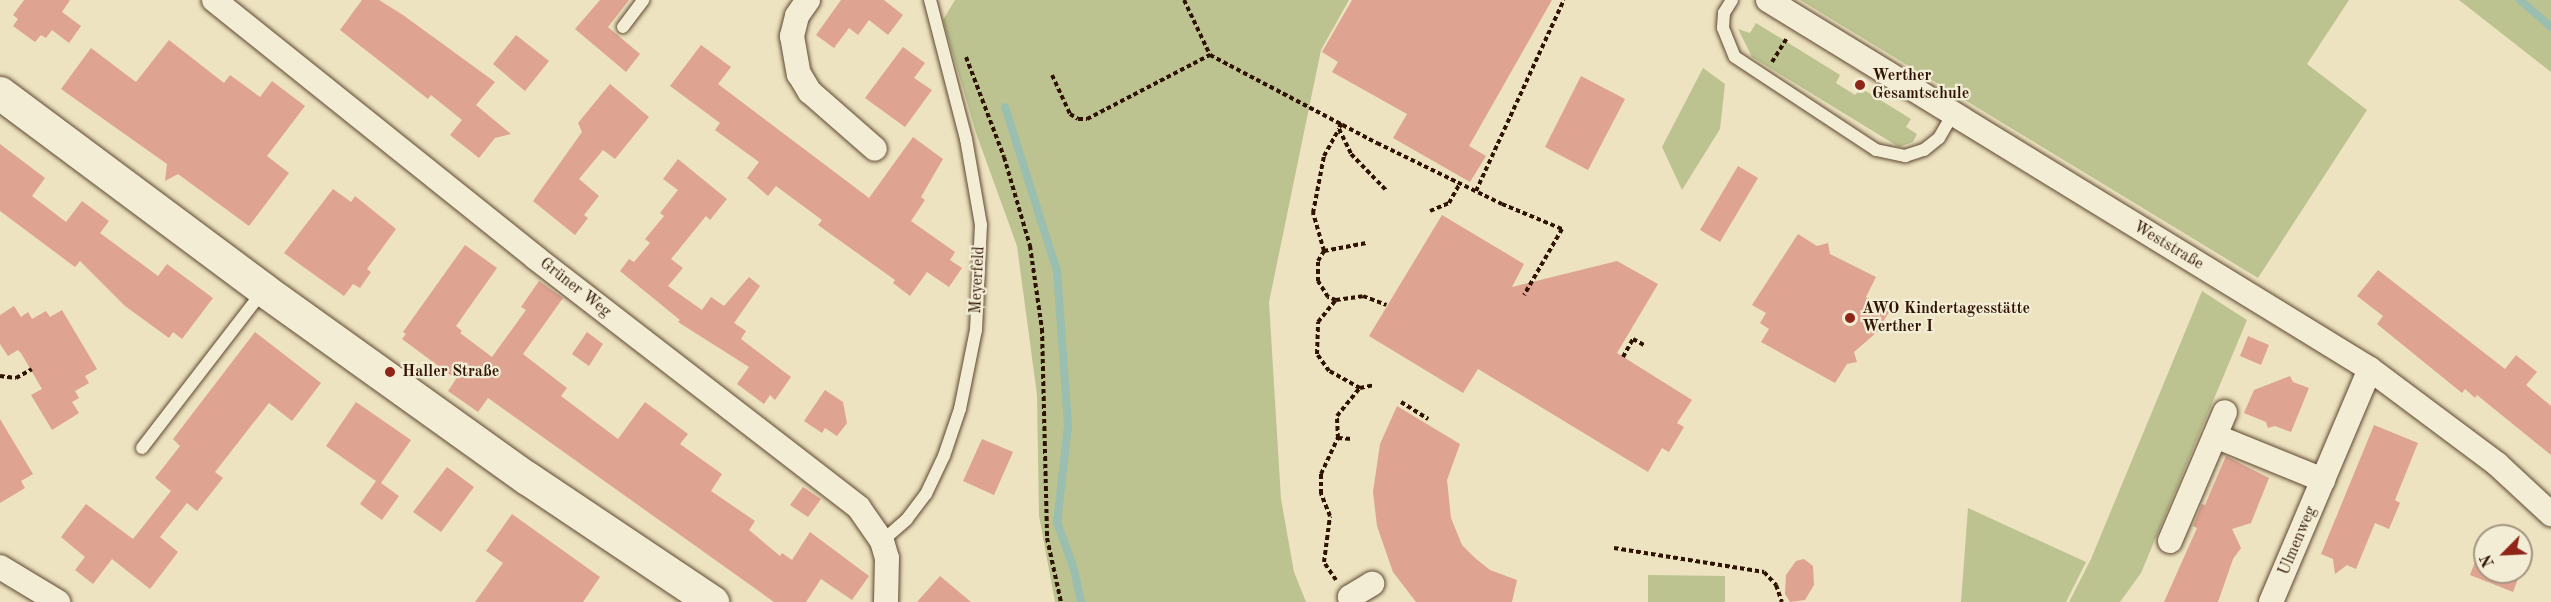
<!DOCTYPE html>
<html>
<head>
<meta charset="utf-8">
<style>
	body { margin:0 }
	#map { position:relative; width:2551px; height:602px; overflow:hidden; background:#ede3c0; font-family:"Old Standard TT",serif }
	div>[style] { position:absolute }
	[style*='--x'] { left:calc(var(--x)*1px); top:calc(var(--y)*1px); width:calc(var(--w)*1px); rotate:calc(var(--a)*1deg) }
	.green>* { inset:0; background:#bcc390 }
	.stream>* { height:8px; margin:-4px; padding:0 4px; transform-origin:4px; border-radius:4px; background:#9abeaf }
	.building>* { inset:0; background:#dea391 }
	.path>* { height:4px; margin-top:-2px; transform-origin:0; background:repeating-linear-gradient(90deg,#2f1300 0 4.5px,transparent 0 7.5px) }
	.roads { filter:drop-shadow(0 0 2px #5e4730) drop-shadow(0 0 2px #5e4730) }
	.lane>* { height:12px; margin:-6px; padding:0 6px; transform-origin:6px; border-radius:6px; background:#f3edd6 }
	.street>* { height:24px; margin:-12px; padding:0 12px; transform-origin:12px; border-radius:12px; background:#f3edd6 }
	.secondary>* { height:33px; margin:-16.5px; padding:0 16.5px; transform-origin:16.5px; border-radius:16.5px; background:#f3edd6 }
	.dots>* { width:16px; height:16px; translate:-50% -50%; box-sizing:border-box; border:3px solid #f3edd6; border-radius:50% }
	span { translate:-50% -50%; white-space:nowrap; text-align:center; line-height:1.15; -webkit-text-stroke:4.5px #f3edd6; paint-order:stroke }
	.poi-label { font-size:16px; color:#2f1300; font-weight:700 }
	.left { translate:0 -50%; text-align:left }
	.street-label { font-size:16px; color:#2f1300 }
	.north { position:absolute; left:2473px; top:524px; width:60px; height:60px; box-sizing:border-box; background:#f3edd6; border:2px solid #a59680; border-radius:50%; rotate:246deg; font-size:16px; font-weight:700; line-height:24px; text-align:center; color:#2f1300 }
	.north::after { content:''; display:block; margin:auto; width:21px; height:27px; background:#8f2418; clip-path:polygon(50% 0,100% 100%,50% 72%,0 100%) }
</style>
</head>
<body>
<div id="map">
	<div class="green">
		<div style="clip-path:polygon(955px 0,1349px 0,1321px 50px,1269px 302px,1281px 499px,1294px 572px,1306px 602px,1055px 602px,1039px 516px,1037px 395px,1017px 246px,976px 133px,943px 20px)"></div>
		<div style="clip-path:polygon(1800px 0,2349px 0,2307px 64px,2367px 110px,2258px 278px)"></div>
		<div style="clip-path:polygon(2459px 0,2551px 0,2551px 72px)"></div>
		<div style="clip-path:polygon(1756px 23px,1840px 75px,1836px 83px,1855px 95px,1861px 88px,1911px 119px,1906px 127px,1917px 134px,1913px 142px,1899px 147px,1752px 57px,1738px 29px,1750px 33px)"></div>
		<div style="clip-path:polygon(1703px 68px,1725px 84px,1720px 129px,1682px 190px,1662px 147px)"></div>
		<div style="clip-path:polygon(2202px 291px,2247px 320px,2141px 573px,2120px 602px,2069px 602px,2091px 559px)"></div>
		<div style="clip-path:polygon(1968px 508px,2086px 562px,2066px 602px,1961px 602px)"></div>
		<div style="clip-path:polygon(1648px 575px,1725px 576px,1725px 602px,1648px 602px)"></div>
	</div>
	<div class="stream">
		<div style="--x:2520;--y:0;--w:41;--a:41.1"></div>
		<div style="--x:1005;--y:107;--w:172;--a:72.4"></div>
		<div style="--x:1057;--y:271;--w:155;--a:85.9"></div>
		<div style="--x:1068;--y:426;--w:97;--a:96.5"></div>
		<div style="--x:1057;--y:522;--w:50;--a:70.1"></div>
		<div style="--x:1074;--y:569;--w:34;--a:78"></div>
	</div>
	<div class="building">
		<div style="clip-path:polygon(24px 0,70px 0,62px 12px,81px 26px,69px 43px,52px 30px,46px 38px,41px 35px,35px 42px,13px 26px,18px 19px,13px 15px)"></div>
		<div style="clip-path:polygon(362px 0,379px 0,403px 15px,495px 82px,476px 105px,511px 134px,495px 138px,479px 158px,450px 135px,462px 120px,431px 95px,428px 99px,340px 30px)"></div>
		<div style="clip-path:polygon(600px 0,629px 0,608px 27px,640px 54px,626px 72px,575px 29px)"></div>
		<div style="clip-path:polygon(841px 0,884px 0,903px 15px,888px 35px,869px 20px,858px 35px,849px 28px,834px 48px,816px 35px)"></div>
		<div style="clip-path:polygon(1352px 0,1552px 0,1469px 146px,1486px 156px,1470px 182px,1393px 138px,1407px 114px,1332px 72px,1338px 62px,1322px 52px)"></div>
		<div style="clip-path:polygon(516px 35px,549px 61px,525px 91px,493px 64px)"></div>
		<div style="clip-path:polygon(169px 40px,224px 83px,230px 75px,260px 97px,272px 81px,305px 106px,267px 156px,289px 173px,249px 226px,178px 174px,165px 181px,167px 164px,61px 89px,91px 48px,136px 82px)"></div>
		<div style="clip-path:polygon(701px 45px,731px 67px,718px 84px,869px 198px,913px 137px,943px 159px,921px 197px,925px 200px,911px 221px,955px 252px,950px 260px,962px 268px,949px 287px,927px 272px,910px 296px,893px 283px,895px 280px,818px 225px,822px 220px,776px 186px,768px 196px,747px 178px,759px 162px,715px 130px,720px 123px,670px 86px)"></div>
		<div style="clip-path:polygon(903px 47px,925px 63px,914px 78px,932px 90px,905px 127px,865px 98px)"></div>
		<div style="clip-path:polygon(1581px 76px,1625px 99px,1588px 170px,1545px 147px)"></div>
		<div style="clip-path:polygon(610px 84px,649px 117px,615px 159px,603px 150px,579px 179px,599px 196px,584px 215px,588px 218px,575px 235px,533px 201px,582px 132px,578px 123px)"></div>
		<div style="clip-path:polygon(0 144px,45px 178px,32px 196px,66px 222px,82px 201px,109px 221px,100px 233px,158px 276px,167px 264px,213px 298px,182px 339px,173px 332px,169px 338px,125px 306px,80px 261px,75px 267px,0 211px)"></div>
		<div style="clip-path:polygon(678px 159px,727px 199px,710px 220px,706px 216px,671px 259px,683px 268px,668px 286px,702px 310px,711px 297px,724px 306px,749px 277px,760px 286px,734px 323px,746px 331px,741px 339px,791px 377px,775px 400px,770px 395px,764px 404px,737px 384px,749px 367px,678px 322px,680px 320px,620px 271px,629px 259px,634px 262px,650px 243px,645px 239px,664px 216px,660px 213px,678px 190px,663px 179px)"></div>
		<div style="clip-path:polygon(1738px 166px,1758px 178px,1720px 242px,1700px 230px)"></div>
		<div style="clip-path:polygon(333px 189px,351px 202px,355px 196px,396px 229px,367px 269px,371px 272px,360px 288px,353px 284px,344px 296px,284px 253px)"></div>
		<div style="clip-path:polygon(1442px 215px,1524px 264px,1512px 287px,1617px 261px,1658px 284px,1617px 353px,1692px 400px,1677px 423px,1684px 427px,1669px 452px,1662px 448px,1648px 472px,1478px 369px,1463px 393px,1369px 336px)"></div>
		<div style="clip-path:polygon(1798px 234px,1817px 246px,1828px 243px,1830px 254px,1876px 277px,1866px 297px,1889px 312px,1877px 332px,1854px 352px,1857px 362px,1847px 364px,1835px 383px,1761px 342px,1769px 329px,1760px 323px,1766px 313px,1752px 305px)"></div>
		<div style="clip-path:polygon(465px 245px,497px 268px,456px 326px,462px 331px,460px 333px,492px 357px,526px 310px,521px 307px,539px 281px,563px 298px,523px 354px,567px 388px,561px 396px,618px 439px,645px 402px,688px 434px,680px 444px,722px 474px,711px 491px,755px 521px,749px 530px,780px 556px,782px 553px,792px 560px,810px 532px,869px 576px,852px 600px,821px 579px,806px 602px,774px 602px,488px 398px,478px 412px,448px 391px,456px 379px,402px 339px,406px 334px,403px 332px)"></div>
		<div style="clip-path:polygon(2378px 270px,2505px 369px,2516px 355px,2537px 372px,2526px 385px,2551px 406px,2551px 455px,2477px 395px,2475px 398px,2465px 389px,2462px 393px,2377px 324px,2383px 316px,2357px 296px)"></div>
		<div style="clip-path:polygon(14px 306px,21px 317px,28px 312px,32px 319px,46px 311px,50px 317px,62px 310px,97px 369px,85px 376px,89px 383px,75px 391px,79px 398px,72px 402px,79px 413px,52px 430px,31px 395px,42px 389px,21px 353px,18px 350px,8px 356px,0 344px,0 315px)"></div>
		<div style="clip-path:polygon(255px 332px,321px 383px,292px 421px,269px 403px,215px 472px,223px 478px,197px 511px,187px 503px,160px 537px,178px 552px,150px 589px,112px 559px,93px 584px,75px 570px,85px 557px,61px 537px,86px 504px,133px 539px,171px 491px,155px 478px,180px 446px,173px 439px)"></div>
		<div style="clip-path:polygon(587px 332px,603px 344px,589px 366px,572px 354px)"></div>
		<div style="clip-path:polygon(2248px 336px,2269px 345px,2261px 365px,2240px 356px)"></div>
		<div style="clip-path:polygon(2290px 376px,2293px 382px,2309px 388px,2291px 432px,2275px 426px,2268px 428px,2266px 422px,2244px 413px,2254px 390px)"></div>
		<div style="clip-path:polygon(825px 390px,843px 402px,847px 423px,837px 436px,825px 428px,822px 433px,804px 421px)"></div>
		<div style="clip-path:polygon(356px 402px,411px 440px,381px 483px,399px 496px,382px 520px,360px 504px,376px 481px,326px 446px)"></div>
		<div style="clip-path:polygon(1397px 406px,1460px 444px,1447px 480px,1451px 518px,1462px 545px,1475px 558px,1490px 570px,1517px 580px,1512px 602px,1416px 602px,1393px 572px,1377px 526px,1373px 492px,1380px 444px)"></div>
		<div style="clip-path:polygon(0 419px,33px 474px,21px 481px,25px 488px,0 503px)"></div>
		<div style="clip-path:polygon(2374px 425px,2418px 443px,2395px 500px,2400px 503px,2389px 529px,2375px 523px,2356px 569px,2347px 565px,2335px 574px,2333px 559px,2321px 554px)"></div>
		<div style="clip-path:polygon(982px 439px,1013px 452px,994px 495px,963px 481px)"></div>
		<div style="clip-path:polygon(2226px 456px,2269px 478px,2251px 523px,2232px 529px,2241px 548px,2233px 559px,2218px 602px,2164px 602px,2197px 528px,2193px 526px,2202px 504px,2205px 505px)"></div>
		<div style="clip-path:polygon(447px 467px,474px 487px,441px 532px,413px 512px)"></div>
		<div style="clip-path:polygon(803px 487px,821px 499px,808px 517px,790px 505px)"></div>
		<div style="clip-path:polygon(512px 514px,600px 577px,583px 602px,475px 602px,503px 563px,486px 551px)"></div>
		<div style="clip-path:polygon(2481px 546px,2485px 548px,2485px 572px,2521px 572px,2521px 562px,2524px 563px,2513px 592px,2470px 575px)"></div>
		<div style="clip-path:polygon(1804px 559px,1813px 566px,1814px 585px,1805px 600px,1790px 602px,1785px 594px,1786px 575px,1796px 561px)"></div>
		<div style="clip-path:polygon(940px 576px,971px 602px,917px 602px)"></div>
	</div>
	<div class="path">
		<div style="--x:1184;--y:0;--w:61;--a:64.7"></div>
		<div style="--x:1210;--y:55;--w:189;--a:27.8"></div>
		<div style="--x:1377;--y:143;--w:139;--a:26"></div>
		<div style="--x:1502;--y:204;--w:65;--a:22.6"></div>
		<div style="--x:1562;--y:229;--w:76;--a:119.9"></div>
		<div style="--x:966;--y:57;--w:107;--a:69.2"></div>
		<div style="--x:1004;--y:157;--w:93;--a:73.7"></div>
		<div style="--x:1030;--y:246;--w:84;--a:81.8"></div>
		<div style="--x:1042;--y:329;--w:209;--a:88.6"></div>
		<div style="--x:1047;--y:538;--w:66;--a:77.7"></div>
		<div style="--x:1772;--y:62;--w:28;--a:-58"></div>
		<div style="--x:1052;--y:75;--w:43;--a:65.2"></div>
		<div style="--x:1070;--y:114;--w:9;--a:32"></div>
		<div style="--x:1078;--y:119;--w:9;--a:0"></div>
		<div style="--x:1087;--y:119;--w:139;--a:-27.5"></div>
		<div style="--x:1341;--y:123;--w:6;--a:108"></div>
		<div style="--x:1339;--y:129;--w:28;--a:64"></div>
		<div style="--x:1351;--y:154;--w:52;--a:45.8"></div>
		<div style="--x:1476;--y:191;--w:210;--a:-65.3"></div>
		<div style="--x:1430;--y:211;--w:21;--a:-23"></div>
		<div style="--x:1449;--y:203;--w:23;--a:-61"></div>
		<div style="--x:1324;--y:251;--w:43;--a:-10.8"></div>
		<div style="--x:1336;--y:300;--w:27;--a:-8"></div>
		<div style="--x:1363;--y:296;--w:25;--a:21"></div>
		<div style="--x:1623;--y:357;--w:21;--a:-61"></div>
		<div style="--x:1633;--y:339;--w:13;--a:29"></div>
		<div style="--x:0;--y:376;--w:16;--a:7"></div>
		<div style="--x:16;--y:378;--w:18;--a:-29"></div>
		<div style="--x:1360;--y:388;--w:14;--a:-12"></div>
		<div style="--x:1401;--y:402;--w:32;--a:32"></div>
		<div style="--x:1338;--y:438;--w:22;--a:-93"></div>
		<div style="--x:1337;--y:416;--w:36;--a:-51"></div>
		<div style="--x:1360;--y:388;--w:35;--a:-151"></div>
		<div style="--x:1329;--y:371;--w:21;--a:-125"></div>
		<div style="--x:1317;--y:354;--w:32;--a:-88"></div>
		<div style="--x:1318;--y:322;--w:28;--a:-51"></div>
		<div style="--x:1336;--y:300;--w:9;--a:-159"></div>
		<div style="--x:1328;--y:297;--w:19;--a:-122"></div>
		<div style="--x:1318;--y:281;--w:20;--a:-90"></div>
		<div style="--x:1318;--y:261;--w:12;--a:-59"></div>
		<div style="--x:1324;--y:251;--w:40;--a:-106"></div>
		<div style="--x:1313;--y:213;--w:58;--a:-79.1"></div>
		<div style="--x:1324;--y:156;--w:31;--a:-61"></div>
		<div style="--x:1614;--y:548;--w:152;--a:9.1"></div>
		<div style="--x:1764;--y:572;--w:18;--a:47"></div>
		<div style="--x:1776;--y:585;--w:18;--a:71"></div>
		<div style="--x:1336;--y:580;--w:22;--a:-124"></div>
		<div style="--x:1324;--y:562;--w:46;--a:-82.6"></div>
		<div style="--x:1330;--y:516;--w:24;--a:-112"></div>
		<div style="--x:1321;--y:494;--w:20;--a:-90"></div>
		<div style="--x:1321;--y:474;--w:40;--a:-65"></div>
		<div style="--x:1338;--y:438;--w:14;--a:4"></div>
	</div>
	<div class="roads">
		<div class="lane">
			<div style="--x:1732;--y:0;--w:15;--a:122"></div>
			<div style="--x:1724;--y:13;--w:15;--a:94"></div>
			<div style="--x:1723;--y:28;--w:31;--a:68"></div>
			<div style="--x:1735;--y:57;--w:169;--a:33.4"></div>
			<div style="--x:1876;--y:150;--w:30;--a:12"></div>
			<div style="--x:1905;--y:156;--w:20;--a:-18"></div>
			<div style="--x:1924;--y:150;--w:19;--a:-39"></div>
			<div style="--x:1939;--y:138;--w:28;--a:-60"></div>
			<div style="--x:623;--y:27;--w:34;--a:-53"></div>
			<div style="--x:142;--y:448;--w:198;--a:-52.4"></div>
			<div style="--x:882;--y:541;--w:33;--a:-41"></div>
			<div style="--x:907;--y:519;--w:31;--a:-53"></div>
			<div style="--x:926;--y:494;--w:42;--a:-64.7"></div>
			<div style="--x:944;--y:456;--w:50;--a:-71.2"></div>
			<div style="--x:960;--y:409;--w:81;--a:-78.6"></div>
			<div style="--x:976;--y:330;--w:105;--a:-87.3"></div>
			<div style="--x:981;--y:225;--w:87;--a:-99.9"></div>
			<div style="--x:966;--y:139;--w:144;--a:-104.5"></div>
		</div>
		<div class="street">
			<div style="--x:214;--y:0;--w:413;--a:38.7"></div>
			<div style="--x:536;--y:258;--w:408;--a:37.7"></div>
			<div style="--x:859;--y:508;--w:40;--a:55.1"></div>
			<div style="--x:882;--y:541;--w:18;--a:74"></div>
			<div style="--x:887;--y:558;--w:44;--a:91.3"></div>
			<div style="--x:808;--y:0;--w:19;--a:125"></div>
			<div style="--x:797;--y:16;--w:21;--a:104"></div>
			<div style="--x:792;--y:36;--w:39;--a:80"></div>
			<div style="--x:799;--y:74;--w:21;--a:59"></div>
			<div style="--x:810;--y:92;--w:86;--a:41.2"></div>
			<div style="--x:1768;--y:0;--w:706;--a:31.51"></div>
			<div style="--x:2370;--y:369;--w:159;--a:36.8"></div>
			<div style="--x:2497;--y:464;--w:74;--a:42.8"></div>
			<div style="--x:2215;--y:436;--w:117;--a:22.2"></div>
			<div style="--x:2170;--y:541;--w:140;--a:-66.9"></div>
			<div style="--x:0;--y:567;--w:68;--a:31.1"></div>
			<div style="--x:1351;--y:602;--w:5;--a:-101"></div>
			<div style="--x:1350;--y:597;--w:26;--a:-31"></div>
			<div style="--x:2271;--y:602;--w:253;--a:-67"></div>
		</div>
		<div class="secondary">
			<div style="--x:0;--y:93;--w:329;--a:36.7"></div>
			<div style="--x:264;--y:290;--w:323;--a:35.6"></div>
			<div style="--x:527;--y:478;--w:223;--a:33.8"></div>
		</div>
	</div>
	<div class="dots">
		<div style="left:1860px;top:85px;background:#8f2418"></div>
		<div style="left:1850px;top:318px;background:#8f2418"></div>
		<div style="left:390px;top:372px;background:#8f2418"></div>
	</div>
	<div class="poi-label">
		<span class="left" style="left:1872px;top:85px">Werther<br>Gesamtschule</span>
		<span class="left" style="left:1862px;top:318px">AWO Kindertagesstätte<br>Werther I</span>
		<span class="left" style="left:402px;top:372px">Haller Straße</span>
	</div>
	<div class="street-label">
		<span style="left:2168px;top:246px;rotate:31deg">Weststraße</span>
		<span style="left:978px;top:280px;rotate:-87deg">Meyerfeld</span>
		<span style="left:575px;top:288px;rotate:38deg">Grüner Weg</span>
		<span style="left:2298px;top:541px;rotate:-67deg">Ulmenweg</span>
	</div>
	<div class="north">N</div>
</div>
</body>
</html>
